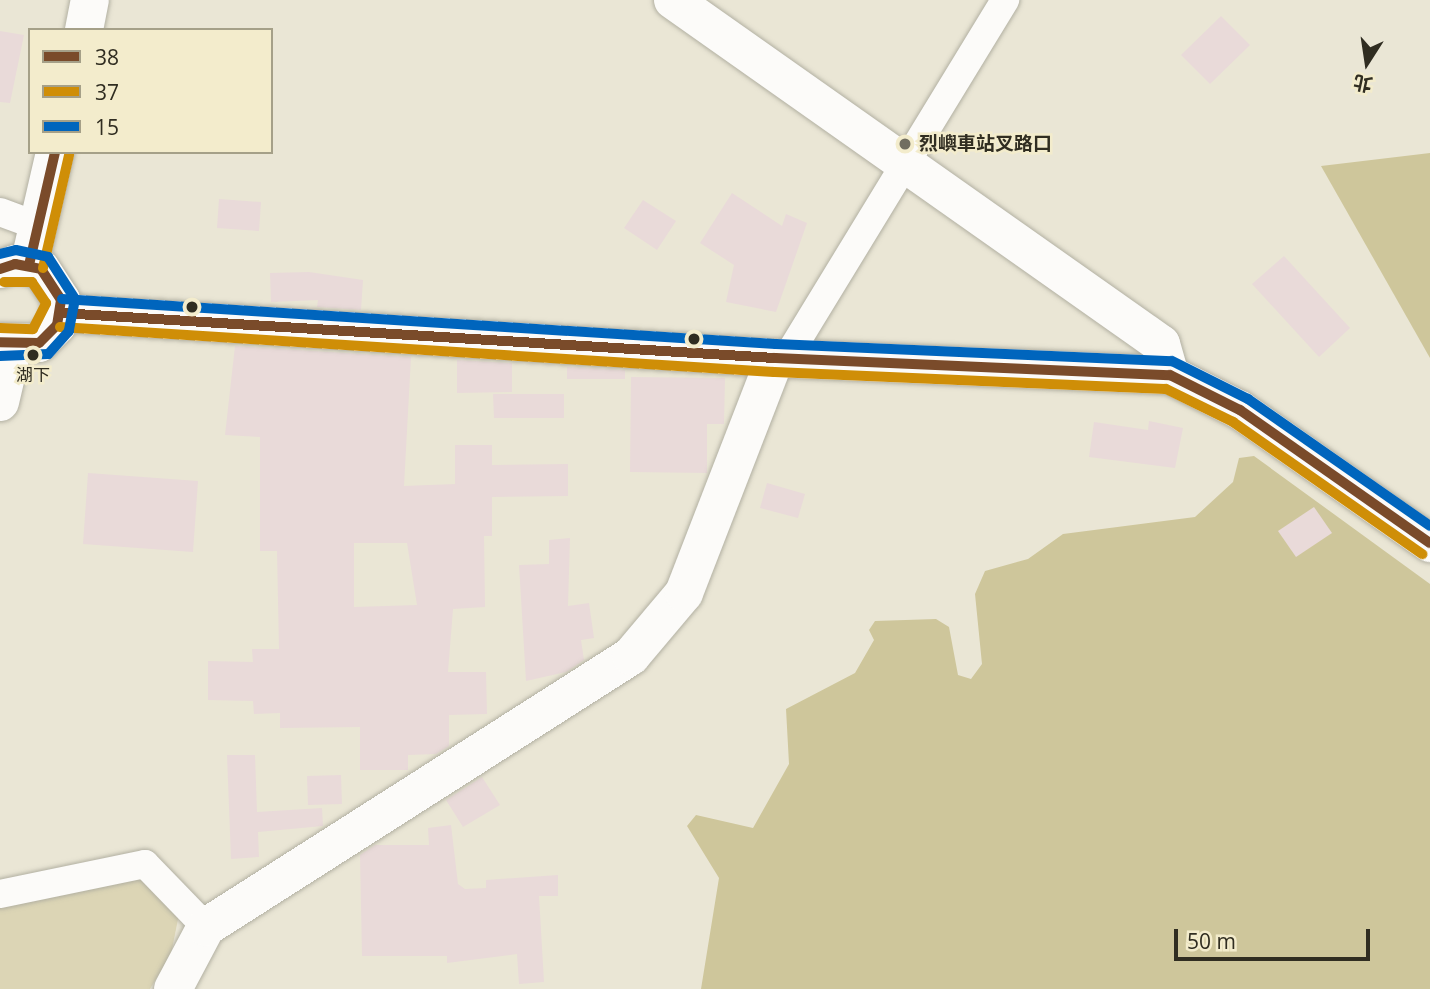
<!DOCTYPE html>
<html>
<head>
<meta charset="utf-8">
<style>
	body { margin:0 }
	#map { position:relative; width:1430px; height:989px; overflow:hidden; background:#eae6d5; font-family:"Open Sans","Noto Sans TC",sans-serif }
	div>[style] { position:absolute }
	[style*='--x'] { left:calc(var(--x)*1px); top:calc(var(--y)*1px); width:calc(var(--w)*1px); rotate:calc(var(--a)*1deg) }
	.green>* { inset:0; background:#dcd5b5 }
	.forest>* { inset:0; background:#cec69b }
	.building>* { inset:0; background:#e9dad9 }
	.roads { filter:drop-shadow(0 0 2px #b2b0a2) drop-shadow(0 0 2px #b2b0a2) }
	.street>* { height:28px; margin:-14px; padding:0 14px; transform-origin:14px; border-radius:14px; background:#fcfbf9 }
	.secondary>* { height:38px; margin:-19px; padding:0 19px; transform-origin:19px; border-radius:19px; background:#fcfbf9 }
	.bus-1>* { height:10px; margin:-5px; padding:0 5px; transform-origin:5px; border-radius:5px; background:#7a4b2a }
	.bus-2>* { height:10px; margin:-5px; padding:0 5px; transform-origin:5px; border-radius:5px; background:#cf8e07 }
	.bus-3>* { height:10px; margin:-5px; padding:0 5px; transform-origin:5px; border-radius:5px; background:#0065bd }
	.dots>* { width:19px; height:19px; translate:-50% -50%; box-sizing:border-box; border:4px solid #f3eccc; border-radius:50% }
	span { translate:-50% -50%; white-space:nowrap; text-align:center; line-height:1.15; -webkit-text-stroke:5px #f3eccc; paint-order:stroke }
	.bus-label { font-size:17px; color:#302d21 }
	.poi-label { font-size:19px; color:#302d21; font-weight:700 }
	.left { translate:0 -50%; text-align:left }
	.legend { position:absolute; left:28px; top:28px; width:245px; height:126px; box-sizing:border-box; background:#f3eccc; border:2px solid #a5a088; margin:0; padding:9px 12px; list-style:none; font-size:21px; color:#302d21 }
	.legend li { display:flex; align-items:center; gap:14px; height:35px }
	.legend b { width:35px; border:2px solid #a5a088 }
	.north { position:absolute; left:1332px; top:28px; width:70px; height:70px; -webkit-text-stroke:5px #f3eccc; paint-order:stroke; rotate:192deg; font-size:19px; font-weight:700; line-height:28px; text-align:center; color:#302d21 }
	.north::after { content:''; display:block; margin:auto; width:24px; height:32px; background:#302d21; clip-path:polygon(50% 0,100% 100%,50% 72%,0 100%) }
	.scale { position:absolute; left:1174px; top:929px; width:196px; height:32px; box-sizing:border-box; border:4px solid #302d21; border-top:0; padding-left:9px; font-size:21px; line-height:24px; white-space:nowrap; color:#302d21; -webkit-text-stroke:5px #f3eccc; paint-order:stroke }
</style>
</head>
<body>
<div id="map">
	<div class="green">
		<div style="clip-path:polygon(154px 875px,180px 909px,171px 954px,150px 989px,0 989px,0 891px)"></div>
	</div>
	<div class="forest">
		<div style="clip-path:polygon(1430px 153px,1430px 358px,1321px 166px)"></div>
		<div style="clip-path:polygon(1254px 456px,1430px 584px,1430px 989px,701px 989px,719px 878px,687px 826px,696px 815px,753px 828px,789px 764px,786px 709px,855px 673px,874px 640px,869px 630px,875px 621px,936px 619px,949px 627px,958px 675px,971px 679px,982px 664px,975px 594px,985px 571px,1028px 559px,1063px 534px,1195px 517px,1233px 482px,1239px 458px)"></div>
	</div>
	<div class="building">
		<div style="clip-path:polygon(1221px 16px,1250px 45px,1210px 84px,1181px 55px)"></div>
		<div style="clip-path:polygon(0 31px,24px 35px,10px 103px,0 102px)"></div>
		<div style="clip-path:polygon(732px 193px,782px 226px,786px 214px,807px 223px,776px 312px,726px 302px,734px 265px,700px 243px)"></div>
		<div style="clip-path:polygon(219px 199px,261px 202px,259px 231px,217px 228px)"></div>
		<div style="clip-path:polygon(643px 200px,676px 221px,657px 250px,624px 228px)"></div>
		<div style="clip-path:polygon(1284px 256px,1350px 328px,1319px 357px,1252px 284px)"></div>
		<div style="clip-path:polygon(309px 272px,363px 280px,361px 310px,317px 307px,318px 300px,271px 302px,270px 273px)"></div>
		<div style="clip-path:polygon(evenodd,235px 346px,411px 357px,404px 486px,455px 484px,455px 445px,492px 445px,492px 465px,568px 464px,568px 496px,492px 497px,492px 536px,484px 536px,485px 607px,453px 609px,448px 672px,486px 672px,487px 714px,449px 715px,449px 746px,436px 754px,408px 755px,408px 770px,360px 770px,360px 727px,280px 728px,280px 713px,254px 714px,253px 701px,208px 700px,208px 661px,253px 662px,252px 649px,279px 649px,277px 551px,260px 551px,260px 437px,225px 435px,235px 346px,354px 543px,407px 543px,417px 605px,354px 607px,354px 543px)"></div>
		<div style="clip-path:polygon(457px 360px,512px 363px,512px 392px,457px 393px)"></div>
		<div style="clip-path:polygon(567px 367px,625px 370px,625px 379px,567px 379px)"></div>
		<div style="clip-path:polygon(631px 377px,725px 378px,724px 424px,707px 424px,707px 473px,630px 472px)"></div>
		<div style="clip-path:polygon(493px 394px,564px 394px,564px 418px,494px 418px)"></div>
		<div style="clip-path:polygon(1149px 421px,1183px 428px,1175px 468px,1089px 457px,1094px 422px,1148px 430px)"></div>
		<div style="clip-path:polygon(88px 473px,198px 481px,193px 552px,83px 544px)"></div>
		<div style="clip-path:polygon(767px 483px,805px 494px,798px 518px,760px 508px)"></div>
		<div style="clip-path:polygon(1314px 507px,1332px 533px,1296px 557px,1278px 531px)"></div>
		<div style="clip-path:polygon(570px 538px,568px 606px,589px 603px,594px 638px,581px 640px,584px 660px,566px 672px,526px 681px,519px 565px,549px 564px,549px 540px)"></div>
		<div style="clip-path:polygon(227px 755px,255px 755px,257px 812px,322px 808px,323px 826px,258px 832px,259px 857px,231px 859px)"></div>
		<div style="clip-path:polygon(341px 775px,342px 804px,308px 805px,307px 776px)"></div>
		<div style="clip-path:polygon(482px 777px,500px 805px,463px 827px,446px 800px)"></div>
		<div style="clip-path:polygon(451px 825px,458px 884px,465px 889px,486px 888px,486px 880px,558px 875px,558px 896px,539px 896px,544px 982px,519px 984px,517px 954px,447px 963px,447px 956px,362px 956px,360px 855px,375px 845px,429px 845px,428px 828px)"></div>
	</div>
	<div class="roads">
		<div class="street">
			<div style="--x:0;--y:212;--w:40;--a:20.2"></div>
			<div style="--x:786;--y:359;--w:421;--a:-58.6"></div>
			<div style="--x:0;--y:894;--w:148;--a:-11.7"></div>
			<div style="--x:145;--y:864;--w:88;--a:45.9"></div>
		</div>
		<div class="secondary">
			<div style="--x:673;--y:0;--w:597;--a:35.18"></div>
			<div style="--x:1161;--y:344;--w:32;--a:74"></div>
			<div style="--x:84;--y:30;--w:31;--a:-79"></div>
			<div style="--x:29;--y:265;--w:116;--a:-77"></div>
			<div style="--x:0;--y:269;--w:16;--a:-18"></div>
			<div style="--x:15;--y:264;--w:26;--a:11"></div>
			<div style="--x:41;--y:269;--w:37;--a:57"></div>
			<div style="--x:61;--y:300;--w:25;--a:99"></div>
			<div style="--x:57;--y:325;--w:25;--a:135"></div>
			<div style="--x:39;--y:343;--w:39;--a:-179"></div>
			<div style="--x:61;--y:313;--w:715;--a:3.61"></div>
			<div style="--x:775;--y:358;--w:395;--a:2.5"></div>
			<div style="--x:1170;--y:375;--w:78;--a:26.6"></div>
			<div style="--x:1240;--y:410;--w:232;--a:35"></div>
			<div style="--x:0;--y:402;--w:57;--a:-76.9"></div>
			<div style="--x:173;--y:989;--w:70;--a:-62"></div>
			<div style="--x:206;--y:927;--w:504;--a:-32.52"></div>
			<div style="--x:631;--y:656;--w:82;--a:-49.9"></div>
			<div style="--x:684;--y:593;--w:252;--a:-68.8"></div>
		</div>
	</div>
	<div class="bus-1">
		<div style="--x:29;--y:265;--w:116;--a:-77"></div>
		<div style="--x:0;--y:269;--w:16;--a:-18"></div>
		<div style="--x:15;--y:264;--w:26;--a:11"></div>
		<div style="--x:41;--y:269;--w:37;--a:57"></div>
		<div style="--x:61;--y:300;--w:25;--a:99"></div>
		<div style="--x:57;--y:325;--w:25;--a:135"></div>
		<div style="--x:39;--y:343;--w:39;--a:-179"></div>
		<div style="--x:61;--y:313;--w:715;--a:3.61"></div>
		<div style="--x:775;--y:358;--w:395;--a:2.5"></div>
		<div style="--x:1170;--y:375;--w:78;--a:26.6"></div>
		<div style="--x:1240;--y:410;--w:232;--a:35"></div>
	</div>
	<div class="bus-2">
		<div style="--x:43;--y:268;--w:116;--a:-77"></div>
		<div style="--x:60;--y:327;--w:715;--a:3.61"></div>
		<div style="--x:774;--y:372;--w:392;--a:2.5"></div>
		<div style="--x:1166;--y:389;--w:75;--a:26.2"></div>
		<div style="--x:1233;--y:422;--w:231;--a:34.9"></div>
		<div style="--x:0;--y:328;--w:33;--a:2"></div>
		<div style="--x:33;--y:329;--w:29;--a:-63"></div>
		<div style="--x:46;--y:303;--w:25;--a:-124"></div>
		<div style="--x:32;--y:282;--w:28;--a:180"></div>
	</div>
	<div class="bus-3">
		<div style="--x:0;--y:254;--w:16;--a:-14"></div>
		<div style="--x:16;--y:250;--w:33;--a:12"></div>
		<div style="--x:48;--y:257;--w:50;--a:57.3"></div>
		<div style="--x:75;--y:299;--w:33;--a:101"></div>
		<div style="--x:69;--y:331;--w:31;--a:132"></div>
		<div style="--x:48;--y:354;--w:48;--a:177.6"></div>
		<div style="--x:62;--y:299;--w:715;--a:3.61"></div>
		<div style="--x:776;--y:344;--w:396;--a:2.5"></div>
		<div style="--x:1172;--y:361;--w:85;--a:26.6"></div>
		<div style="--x:1248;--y:399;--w:222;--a:34.9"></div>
	</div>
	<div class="dots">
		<div style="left:905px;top:144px;background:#716e60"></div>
		<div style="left:192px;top:307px;background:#302d21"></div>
		<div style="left:694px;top:339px;background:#302d21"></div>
		<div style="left:33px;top:355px;background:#302d21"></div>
	</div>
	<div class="bus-label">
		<span style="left:33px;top:375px">湖下</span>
	</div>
	<div class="poi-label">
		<span class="left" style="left:919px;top:144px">烈嶼車站叉路口</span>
	</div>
	<ul class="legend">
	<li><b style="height:9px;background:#7a4b2a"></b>38</li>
	<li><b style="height:9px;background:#cf8e07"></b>37</li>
	<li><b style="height:9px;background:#0065bd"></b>15</li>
	</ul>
	<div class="north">北</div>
	<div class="scale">50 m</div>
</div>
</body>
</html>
